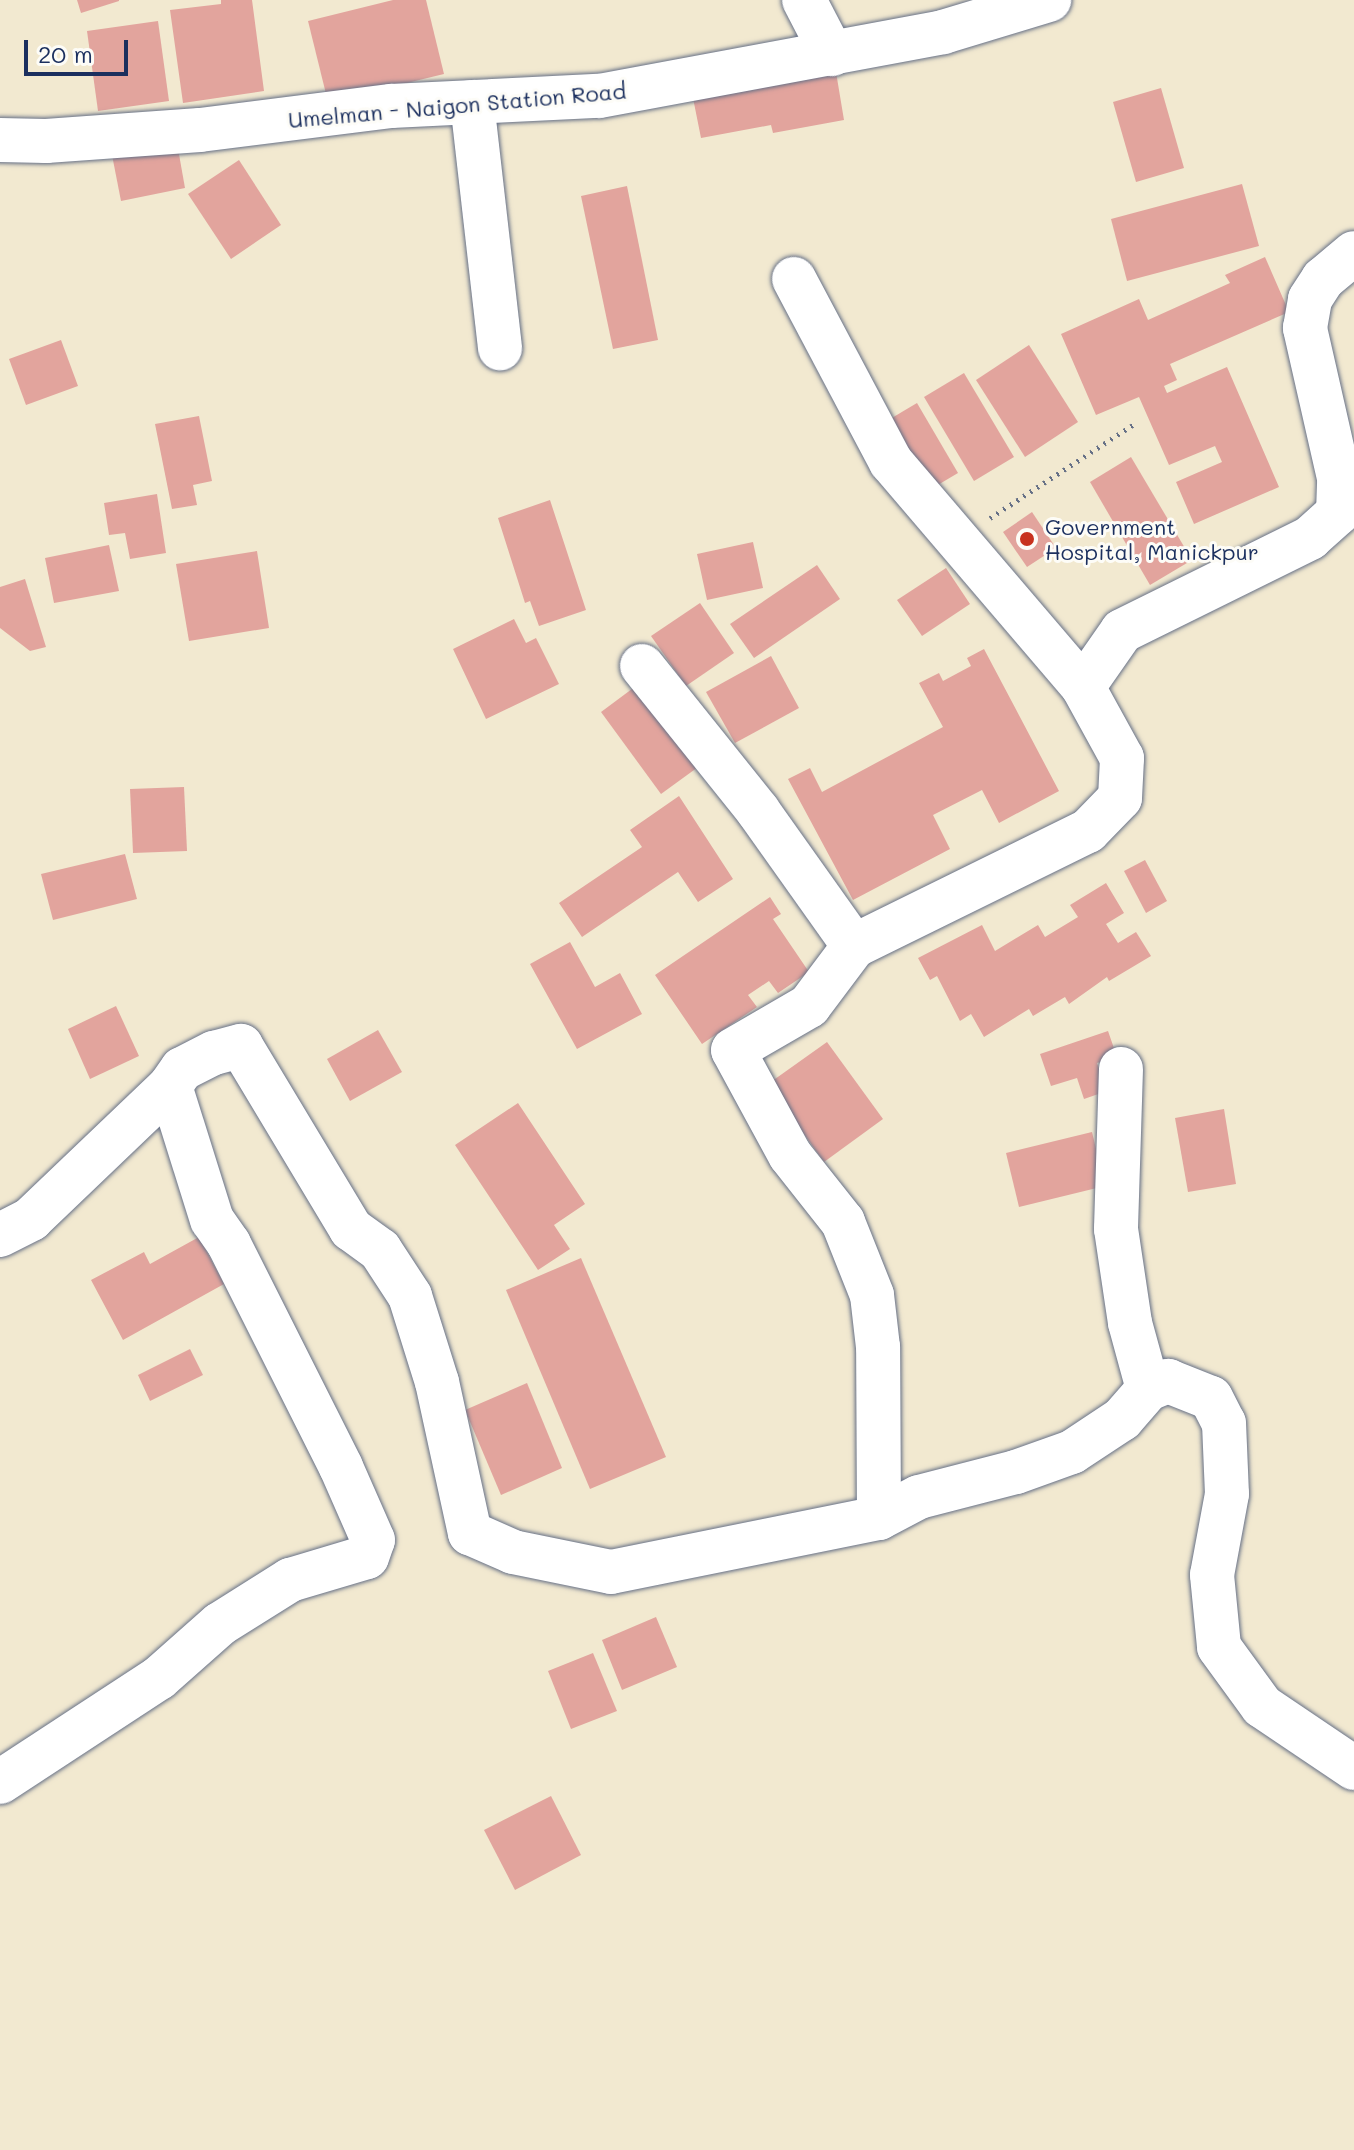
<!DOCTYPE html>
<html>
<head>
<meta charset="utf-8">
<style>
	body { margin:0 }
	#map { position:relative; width:1354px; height:2150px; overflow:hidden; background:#f2e9d0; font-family:Mali,sans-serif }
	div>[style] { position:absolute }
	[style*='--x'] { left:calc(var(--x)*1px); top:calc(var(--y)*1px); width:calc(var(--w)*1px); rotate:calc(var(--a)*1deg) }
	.building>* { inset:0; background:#e2a49d }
	.path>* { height:5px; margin-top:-2.5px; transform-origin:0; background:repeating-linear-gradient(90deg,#667086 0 2px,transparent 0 8px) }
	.roads { filter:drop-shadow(0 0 2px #667086) drop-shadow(0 0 2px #667086) }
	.minor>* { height:44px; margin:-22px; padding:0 22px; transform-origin:22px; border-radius:22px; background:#fff }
	.dots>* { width:22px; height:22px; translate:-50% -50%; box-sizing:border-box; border:4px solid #fdfcf7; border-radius:50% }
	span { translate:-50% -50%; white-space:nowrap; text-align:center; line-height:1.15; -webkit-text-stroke:6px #fdfcf7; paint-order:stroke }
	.street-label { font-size:22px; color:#1b2f5e }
	.poi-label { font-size:22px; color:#1b2f5e }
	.left { translate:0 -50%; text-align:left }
	.scale { position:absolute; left:24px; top:40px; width:104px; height:36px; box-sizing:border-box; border:4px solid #1b2f5e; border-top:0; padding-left:10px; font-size:24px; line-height:28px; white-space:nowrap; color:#1b2f5e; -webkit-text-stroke:6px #fdfcf7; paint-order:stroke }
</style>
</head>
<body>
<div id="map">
	<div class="building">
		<div style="clip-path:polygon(77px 0,119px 0,119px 1px,81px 13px)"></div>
		<div style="clip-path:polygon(221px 0,252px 0,264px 91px,183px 103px,170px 10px,221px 4px)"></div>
		<div style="clip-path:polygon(393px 0,426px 0,444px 74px,328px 102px,308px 21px)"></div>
		<div style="clip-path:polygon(158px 21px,169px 101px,98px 111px,87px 31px)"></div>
		<div style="clip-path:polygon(835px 66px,844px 120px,773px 133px,771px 125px,701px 138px,692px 93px)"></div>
		<div style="clip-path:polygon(1161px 88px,1184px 168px,1136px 182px,1113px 102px)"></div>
		<div style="clip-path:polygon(177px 143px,185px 188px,121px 201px,112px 155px)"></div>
		<div style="clip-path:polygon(239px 160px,281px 225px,231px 259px,188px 194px)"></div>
		<div style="clip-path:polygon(1242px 184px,1259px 246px,1127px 281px,1111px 219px)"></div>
		<div style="clip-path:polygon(627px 186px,658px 340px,613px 349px,581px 196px)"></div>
		<div style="clip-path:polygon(1265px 257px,1289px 312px,1170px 364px,1177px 380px,1164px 386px,1167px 393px,1227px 367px,1279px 487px,1194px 524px,1176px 482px,1222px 462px,1215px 446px,1169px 465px,1139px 397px,1096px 415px,1061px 334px,1139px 299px,1148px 320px,1230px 283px,1225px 275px)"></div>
		<div style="clip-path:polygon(61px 340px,78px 386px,26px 405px,9px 359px)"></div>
		<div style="clip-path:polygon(1029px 345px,1078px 422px,1025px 457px,976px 380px)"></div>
		<div style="clip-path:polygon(964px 373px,1014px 457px,974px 481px,924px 397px)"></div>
		<div style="clip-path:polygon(917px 403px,958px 473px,926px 492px,885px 422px)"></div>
		<div style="clip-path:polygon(199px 416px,212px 481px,193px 485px,197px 505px,172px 509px,155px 424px)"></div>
		<div style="clip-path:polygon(1131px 457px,1192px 560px,1150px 585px,1090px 482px)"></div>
		<div style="clip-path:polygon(157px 494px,166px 553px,130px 559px,125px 533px,109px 535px,104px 503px)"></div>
		<div style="clip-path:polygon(550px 500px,586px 610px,539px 626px,530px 601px,525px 603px,498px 518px)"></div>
		<div style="clip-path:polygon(1032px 512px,1056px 548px,1027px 567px,1003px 532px)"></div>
		<div style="clip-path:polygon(753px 542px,763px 588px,707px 600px,697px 554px)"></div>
		<div style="clip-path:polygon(109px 545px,119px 591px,54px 603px,45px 558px)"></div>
		<div style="clip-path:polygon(257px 551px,269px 628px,189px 641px,176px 564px)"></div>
		<div style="clip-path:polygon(817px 565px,840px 599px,754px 658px,730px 624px)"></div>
		<div style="clip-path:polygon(946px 568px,970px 604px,922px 636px,897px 600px)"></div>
		<div style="clip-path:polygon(25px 579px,46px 647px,30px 651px,0 628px,0 587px)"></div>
		<div style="clip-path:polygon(700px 603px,734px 653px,686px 686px,651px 636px)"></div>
		<div style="clip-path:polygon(514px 619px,526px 643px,536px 638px,559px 684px,486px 719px,453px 649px)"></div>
		<div style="clip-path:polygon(984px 649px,1059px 791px,999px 823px,982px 790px,933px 815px,950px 849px,853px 900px,788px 779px,810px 768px,822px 792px,943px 727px,919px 683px,939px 673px,943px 681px,971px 666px,967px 658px)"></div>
		<div style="clip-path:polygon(771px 656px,799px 708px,735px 743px,706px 692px)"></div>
		<div style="clip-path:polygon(644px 680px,705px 762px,661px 794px,601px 712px)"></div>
		<div style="clip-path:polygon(184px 787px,187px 851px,133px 853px,130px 789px)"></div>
		<div style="clip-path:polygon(679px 796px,733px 879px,698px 902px,678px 872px,582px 937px,559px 903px,642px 847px,630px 830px)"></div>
		<div style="clip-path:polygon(125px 854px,137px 899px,53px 920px,41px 874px)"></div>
		<div style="clip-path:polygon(1145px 860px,1167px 901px,1146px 913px,1124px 871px)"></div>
		<div style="clip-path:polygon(1106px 883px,1124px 913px,1106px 924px,1118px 943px,1136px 932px,1151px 956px,1109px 981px,1107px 977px,1069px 1004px,1065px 997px,1033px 1016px,1029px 1009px,984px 1037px,971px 1014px,960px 1021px,937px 976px,930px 980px,918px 958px,982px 925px,995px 951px,1038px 925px,1045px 937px,1078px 917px,1070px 905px)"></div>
		<div style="clip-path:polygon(770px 897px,781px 914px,773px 919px,809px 972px,778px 993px,769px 981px,748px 995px,757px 1007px,702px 1044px,655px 975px)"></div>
		<div style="clip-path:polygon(570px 942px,595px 987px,620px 973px,642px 1014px,577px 1049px,530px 964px)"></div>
		<div style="clip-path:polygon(116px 1006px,139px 1056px,90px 1079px,68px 1029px)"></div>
		<div style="clip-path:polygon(378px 1030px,402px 1072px,350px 1101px,327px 1059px)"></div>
		<div style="clip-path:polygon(1108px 1031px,1117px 1057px,1097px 1063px,1107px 1091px,1084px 1099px,1077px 1078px,1051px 1086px,1040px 1054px)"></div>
		<div style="clip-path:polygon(827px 1042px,883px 1119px,824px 1162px,768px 1084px)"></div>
		<div style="clip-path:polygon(518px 1103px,585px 1204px,554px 1225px,570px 1249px,538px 1270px,455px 1145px)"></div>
		<div style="clip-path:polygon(1224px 1109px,1236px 1184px,1188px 1192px,1175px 1118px)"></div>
		<div style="clip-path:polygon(1092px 1132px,1105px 1186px,1019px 1207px,1006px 1153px)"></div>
		<div style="clip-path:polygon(199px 1237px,224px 1284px,123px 1340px,91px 1280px,144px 1252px,150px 1264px)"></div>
		<div style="clip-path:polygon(581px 1258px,666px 1457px,590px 1489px,506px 1290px)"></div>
		<div style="clip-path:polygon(190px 1349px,203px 1375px,150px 1401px,138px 1375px)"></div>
		<div style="clip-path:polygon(527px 1383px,562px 1468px,501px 1495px,465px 1410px)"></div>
		<div style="clip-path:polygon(656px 1617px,677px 1667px,622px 1690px,602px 1640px)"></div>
		<div style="clip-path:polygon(593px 1653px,617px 1711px,571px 1729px,548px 1671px)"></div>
		<div style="clip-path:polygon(551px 1796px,581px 1855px,515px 1890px,484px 1830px)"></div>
	</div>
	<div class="path">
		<div style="--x:990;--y:518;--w:174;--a:-33.1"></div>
	</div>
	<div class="roads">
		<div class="minor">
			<div style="--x:804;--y:0;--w:61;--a:62.6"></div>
			<div style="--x:472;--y:102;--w:248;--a:83.5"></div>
			<div style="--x:0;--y:140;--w:46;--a:1.2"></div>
			<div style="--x:46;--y:141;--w:154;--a:-4.1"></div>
			<div style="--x:200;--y:130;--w:193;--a:-7.2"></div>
			<div style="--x:391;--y:106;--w:208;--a:-2.8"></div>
			<div style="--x:599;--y:96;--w:350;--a:-10.5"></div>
			<div style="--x:943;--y:32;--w:111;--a:-16.8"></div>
			<div style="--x:794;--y:279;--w:207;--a:62.1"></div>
			<div style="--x:891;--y:462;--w:296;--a:49.5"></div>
			<div style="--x:642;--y:666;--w:186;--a:51.3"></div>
			<div style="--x:758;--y:811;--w:166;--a:54.6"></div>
			<div style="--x:1121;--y:1069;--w:160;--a:91.8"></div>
			<div style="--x:1116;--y:1229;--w:95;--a:81.5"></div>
			<div style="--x:1130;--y:1323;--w:68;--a:74.7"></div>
			<div style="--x:0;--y:1235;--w:35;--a:-27"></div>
			<div style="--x:31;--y:1219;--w:192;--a:-43.7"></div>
			<div style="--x:170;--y:1086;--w:21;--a:-55"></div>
			<div style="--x:182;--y:1069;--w:36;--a:-27"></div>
			<div style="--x:214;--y:1053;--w:28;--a:-15"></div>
			<div style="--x:241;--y:1046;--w:214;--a:59"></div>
			<div style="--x:351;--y:1229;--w:36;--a:36"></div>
			<div style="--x:380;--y:1250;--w:55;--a:56.9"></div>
			<div style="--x:410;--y:1296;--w:90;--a:72.6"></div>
			<div style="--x:437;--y:1382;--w:155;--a:77.7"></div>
			<div style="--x:470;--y:1533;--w:47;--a:23.8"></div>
			<div style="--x:513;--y:1552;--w:100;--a:11.5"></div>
			<div style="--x:611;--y:1572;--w:273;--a:-11.4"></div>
			<div style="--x:879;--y:1518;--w:45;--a:-27.7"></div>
			<div style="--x:919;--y:1497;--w:100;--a:-14.5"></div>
			<div style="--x:1016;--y:1472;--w:59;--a:-19.7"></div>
			<div style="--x:1072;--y:1452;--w:60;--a:-33.4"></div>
			<div style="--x:1122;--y:1419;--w:40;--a:-49"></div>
			<div style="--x:1148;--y:1389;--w:22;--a:-22"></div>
			<div style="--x:1168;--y:1381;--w:46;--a:21.6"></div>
			<div style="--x:1211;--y:1398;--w:28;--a:63"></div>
			<div style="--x:1224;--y:1423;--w:71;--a:87.6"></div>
			<div style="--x:1227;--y:1494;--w:82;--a:100.5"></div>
			<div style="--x:1212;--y:1575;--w:72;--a:84.4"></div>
			<div style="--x:1219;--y:1647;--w:73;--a:53.9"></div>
			<div style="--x:1262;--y:1706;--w:111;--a:34"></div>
			<div style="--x:879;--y:1518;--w:171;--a:-90.3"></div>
			<div style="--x:878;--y:1347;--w:52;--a:-96.6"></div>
			<div style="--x:872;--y:1295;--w:79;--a:-111.7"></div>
			<div style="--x:843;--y:1222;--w:85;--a:-128.3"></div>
			<div style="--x:790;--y:1155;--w:119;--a:-118.5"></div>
			<div style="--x:733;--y:1050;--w:88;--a:-30.1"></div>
			<div style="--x:809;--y:1006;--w:75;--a:-53.1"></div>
			<div style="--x:854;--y:946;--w:261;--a:-26.2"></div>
			<div style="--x:1088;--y:831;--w:46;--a:-45.9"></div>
			<div style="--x:1120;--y:798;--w:40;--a:-87.1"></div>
			<div style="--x:1122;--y:758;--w:81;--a:-118.8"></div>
			<div style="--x:1083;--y:687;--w:68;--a:-55.1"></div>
			<div style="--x:1122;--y:631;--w:210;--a:-26.3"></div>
			<div style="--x:1310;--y:538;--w:38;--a:-42"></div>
			<div style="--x:1338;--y:513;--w:35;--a:-88"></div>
			<div style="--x:1339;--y:478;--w:154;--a:-102.8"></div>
			<div style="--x:1305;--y:328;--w:29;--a:-80"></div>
			<div style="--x:1310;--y:299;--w:24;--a:-57"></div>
			<div style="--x:1323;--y:279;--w:40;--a:-40"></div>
			<div style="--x:0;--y:1782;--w:190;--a:-33.2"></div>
			<div style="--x:159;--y:1678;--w:81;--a:-41.5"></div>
			<div style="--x:220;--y:1624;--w:83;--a:-32.2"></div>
			<div style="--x:290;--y:1580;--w:80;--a:-16.6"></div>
			<div style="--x:367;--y:1557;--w:18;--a:-71"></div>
			<div style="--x:373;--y:1540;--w:80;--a:-113.7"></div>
			<div style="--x:341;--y:1467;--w:250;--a:-116.7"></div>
			<div style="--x:229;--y:1244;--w:29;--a:-125"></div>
			<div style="--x:212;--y:1220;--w:140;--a:-107.4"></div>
		</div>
	</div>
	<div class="dots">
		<div style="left:1027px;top:539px;background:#c8321e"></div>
	</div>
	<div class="street-label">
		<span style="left:457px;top:105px;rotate:-5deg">Umelman - Naigon Station Road</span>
	</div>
	<div class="poi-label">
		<span class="left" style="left:1045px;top:539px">Government<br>Hospital, Manickpur</span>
	</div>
	<div class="scale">20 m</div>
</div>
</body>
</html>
